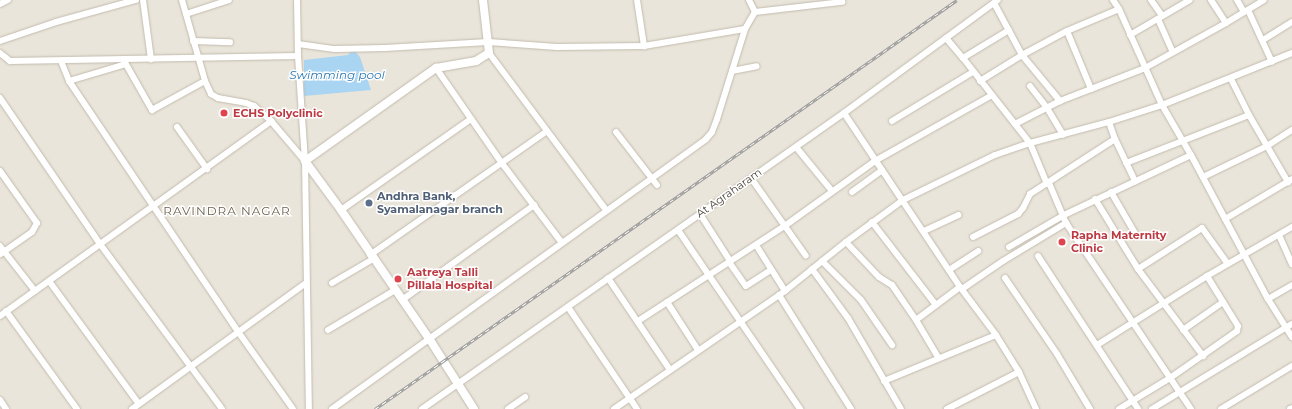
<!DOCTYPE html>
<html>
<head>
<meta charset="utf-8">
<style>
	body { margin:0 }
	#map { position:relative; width:1292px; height:409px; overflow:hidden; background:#f6f3ec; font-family:Montserrat,sans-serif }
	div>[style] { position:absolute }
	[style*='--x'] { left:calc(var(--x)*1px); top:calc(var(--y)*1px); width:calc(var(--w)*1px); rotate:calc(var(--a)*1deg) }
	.residential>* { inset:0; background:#eae5da }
	.water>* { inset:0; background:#a9d4f2 }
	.roads { filter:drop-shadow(0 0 1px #c2bbae) drop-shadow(0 0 1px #c2bbae) }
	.minor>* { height:6px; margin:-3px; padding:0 3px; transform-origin:3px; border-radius:3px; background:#fff }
	.tertiary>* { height:8px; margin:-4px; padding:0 4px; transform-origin:4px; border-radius:4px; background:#fff }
	.rail>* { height:3px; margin-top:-1.5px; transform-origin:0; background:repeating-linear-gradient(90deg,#fff 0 4.5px,#9a9a9a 0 9px); box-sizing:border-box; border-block:1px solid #9a9a9a }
	.dots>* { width:11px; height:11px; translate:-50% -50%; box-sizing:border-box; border:2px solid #fff; border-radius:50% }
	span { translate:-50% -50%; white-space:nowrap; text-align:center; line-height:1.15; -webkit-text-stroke:3px #fff; paint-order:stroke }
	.health-label { font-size:11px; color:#be3a42; font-weight:700 }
	.left { translate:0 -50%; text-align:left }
	.street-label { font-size:11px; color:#4b4439 }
	.service-label { font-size:11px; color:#4e5e75; font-weight:700 }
	.water-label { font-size:12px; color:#2e7ab2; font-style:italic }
	.neighbourhood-label { font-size:12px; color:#6e6250; letter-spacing:1px }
</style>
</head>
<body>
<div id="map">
	<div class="residential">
		<div style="clip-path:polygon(0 0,1292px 0,1292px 409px,0 409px)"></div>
	</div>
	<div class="water">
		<div style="clip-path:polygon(353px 49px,360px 57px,371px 90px,304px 96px,304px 60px,348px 55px)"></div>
	</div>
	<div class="roads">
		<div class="minor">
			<div style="--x:143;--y:0;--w:60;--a:82.3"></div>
			<div style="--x:182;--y:0;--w:84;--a:74.1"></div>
			<div style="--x:205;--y:81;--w:14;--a:65"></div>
			<div style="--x:211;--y:94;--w:8;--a:30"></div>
			<div style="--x:218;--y:98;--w:28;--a:10"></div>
			<div style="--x:246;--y:103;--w:9;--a:21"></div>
			<div style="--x:254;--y:106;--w:23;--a:41"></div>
			<div style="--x:271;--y:121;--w:52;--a:49.6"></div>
			<div style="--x:297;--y:0;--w:56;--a:89"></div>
			<div style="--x:298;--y:56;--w:105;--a:86.2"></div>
			<div style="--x:305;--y:161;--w:248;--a:89.1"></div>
			<div style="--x:637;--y:0;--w:47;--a:81.3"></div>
			<div style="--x:749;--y:0;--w:13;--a:63"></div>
			<div style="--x:1113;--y:0;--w:11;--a:56"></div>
			<div style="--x:1119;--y:9;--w:105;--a:65.9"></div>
			<div style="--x:1162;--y:105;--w:58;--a:59.9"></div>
			<div style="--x:1191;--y:155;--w:163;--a:61.9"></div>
			<div style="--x:1268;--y:299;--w:45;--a:57.7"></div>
			<div style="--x:1151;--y:0;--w:19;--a:55"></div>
			<div style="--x:1211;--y:0;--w:27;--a:57"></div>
			<div style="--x:1237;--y:0;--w:14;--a:60"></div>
			<div style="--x:994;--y:3;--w:59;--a:61.7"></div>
			<div style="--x:1022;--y:55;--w:60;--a:50.4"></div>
			<div style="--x:0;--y:4;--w:9;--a:-27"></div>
			<div style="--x:1248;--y:10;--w:57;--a:65.2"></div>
			<div style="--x:186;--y:14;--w:45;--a:-18"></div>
			<div style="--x:1158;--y:19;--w:36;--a:66"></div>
			<div style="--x:1009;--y:30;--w:54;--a:148.7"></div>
			<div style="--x:963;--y:58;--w:108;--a:51.8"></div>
			<div style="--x:1030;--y:143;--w:44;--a:67.5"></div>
			<div style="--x:1067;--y:31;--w:63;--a:67.5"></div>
			<div style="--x:1130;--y:35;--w:69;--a:-30.3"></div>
			<div style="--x:946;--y:38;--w:26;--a:50"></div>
			<div style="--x:1263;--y:40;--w:34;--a:-32"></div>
			<div style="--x:0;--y:41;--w:59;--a:-18.7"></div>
			<div style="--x:56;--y:22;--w:83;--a:-15.4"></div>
			<div style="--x:193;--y:41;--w:37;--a:2"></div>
			<div style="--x:298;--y:44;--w:37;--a:8"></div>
			<div style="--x:335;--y:49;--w:50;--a:-1.1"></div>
			<div style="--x:385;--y:48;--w:103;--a:-3.3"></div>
			<div style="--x:488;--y:42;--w:69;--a:4.1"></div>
			<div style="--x:557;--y:47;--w:87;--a:-0.7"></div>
			<div style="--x:644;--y:46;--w:102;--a:-9.6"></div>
			<div style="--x:0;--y:53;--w:13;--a:39"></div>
			<div style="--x:10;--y:61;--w:288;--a:-1"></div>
			<div style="--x:489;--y:53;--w:196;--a:53.3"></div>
			<div style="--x:123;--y:59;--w:59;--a:60.4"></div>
			<div style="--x:152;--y:110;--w:60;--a:-28.7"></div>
			<div style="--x:61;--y:61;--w:22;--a:68"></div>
			<div style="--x:69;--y:81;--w:304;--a:56"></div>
			<div style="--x:239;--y:333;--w:93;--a:54.6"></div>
			<div style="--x:436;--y:68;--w:114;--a:55.3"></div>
			<div style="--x:501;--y:162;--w:101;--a:53"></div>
			<div style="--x:732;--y:71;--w:25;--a:-11"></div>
			<div style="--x:1231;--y:79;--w:40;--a:63.4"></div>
			<div style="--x:1249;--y:115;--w:78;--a:59.8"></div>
			<div style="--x:69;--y:81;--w:59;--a:-16.6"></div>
			<div style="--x:980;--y:81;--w:49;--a:-31.8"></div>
			<div style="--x:1022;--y:55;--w:51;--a:-28.1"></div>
			<div style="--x:1067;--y:31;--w:56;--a:-22.9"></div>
			<div style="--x:1030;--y:86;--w:28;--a:52"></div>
			<div style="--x:1047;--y:108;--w:31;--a:59"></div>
			<div style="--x:0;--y:98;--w:177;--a:55.6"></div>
			<div style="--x:100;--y:244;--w:205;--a:53.5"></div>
			<div style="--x:844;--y:113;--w:209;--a:56.3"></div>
			<div style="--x:960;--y:287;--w:60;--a:53.1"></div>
			<div style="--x:996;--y:335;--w:44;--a:58.1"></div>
			<div style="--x:1019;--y:372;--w:41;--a:65.3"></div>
			<div style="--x:892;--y:121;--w:95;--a:-31.2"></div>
			<div style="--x:1109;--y:122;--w:18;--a:71"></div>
			<div style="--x:1115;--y:139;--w:47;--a:64.5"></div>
			<div style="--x:1015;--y:124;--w:51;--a:-27.1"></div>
			<div style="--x:1060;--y:101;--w:91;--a:-21.2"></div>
			<div style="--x:1145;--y:68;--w:93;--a:-29.1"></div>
			<div style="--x:1226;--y:23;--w:44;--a:-31.2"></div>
			<div style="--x:177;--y:127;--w:52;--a:54.5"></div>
			<div style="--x:616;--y:132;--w:67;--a:52.3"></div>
			<div style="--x:796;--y:147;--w:57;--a:50.7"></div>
			<div style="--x:1126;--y:163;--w:132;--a:-21.3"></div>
			<div style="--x:0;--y:171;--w:64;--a:54.6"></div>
			<div style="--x:37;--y:223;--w:10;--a:119"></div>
			<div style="--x:32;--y:232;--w:39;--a:145"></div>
			<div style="--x:1203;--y:177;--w:71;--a:-25.8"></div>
			<div style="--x:1267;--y:146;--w:30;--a:-33"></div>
			<div style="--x:751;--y:178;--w:95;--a:54.8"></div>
			<div style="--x:1049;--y:183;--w:43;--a:67"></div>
			<div style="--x:1066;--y:223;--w:224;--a:56.1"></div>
			<div style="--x:852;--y:192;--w:37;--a:-36"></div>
			<div style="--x:1111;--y:192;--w:48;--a:59.7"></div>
			<div style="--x:1095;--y:199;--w:82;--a:58.4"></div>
			<div style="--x:1138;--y:269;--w:109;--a:53.2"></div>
			<div style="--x:341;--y:210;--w:159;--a:-35"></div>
			<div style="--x:700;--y:214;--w:56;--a:57.4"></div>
			<div style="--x:1225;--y:219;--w:78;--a:-30.8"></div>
			<div style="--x:872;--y:222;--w:105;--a:52.4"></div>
			<div style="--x:678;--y:230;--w:217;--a:55.7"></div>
			<div style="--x:924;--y:231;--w:38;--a:-25"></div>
			<div style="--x:1279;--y:235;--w:32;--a:66"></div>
			<div style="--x:973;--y:237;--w:51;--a:-27.1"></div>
			<div style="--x:1018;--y:214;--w:8;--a:-50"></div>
			<div style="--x:1023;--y:208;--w:16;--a:-63"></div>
			<div style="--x:1030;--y:194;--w:101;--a:-32.9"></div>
			<div style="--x:846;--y:242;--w:48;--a:46.7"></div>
			<div style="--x:879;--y:277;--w:15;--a:32"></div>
			<div style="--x:892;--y:285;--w:42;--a:55.6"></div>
			<div style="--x:916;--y:320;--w:43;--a:59.3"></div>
			<div style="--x:756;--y:245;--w:54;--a:57.8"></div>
			<div style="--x:0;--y:246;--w:57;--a:52.1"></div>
			<div style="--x:1009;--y:247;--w:64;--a:-30.2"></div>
			<div style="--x:1064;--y:215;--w:140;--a:-25.3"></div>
			<div style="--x:370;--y:255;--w:216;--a:-35"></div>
			<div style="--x:1038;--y:256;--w:183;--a:56.8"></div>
			<div style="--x:822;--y:261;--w:55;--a:45"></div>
			<div style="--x:861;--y:300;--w:55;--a:55.4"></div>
			<div style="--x:729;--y:262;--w:29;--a:55"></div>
			<div style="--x:746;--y:286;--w:30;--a:-33"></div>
			<div style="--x:812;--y:269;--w:61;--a:53.7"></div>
			<div style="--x:848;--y:318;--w:105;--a:59.8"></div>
			<div style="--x:1138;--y:269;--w:76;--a:-32.6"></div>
			<div style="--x:1202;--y:228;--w:44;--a:54.2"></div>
			<div style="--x:949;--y:270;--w:35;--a:-33"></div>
			<div style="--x:608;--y:278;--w:111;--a:56"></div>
			<div style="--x:1005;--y:278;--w:92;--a:55.6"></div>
			<div style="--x:1057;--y:354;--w:64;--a:59"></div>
			<div style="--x:49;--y:281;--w:152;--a:53.8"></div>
			<div style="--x:332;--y:283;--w:48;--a:-30.3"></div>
			<div style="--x:962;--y:289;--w:50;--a:-34.3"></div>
			<div style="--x:1003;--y:261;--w:74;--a:-31.1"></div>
			<div style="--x:779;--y:295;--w:135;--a:57.7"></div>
			<div style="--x:1268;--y:299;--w:28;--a:-30"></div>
			<div style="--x:402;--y:300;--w:163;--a:-35.7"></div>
			<div style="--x:667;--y:302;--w:57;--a:57.1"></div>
			<div style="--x:568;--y:307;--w:123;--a:55.9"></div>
			<div style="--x:6;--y:311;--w:121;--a:54.1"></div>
			<div style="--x:0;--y:316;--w:334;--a:-35.7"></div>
			<div style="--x:916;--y:320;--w:55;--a:-36.9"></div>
			<div style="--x:638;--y:321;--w:176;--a:-33"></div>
			<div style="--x:786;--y:225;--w:110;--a:-35.7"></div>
			<div style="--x:875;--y:161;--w:134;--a:-29.4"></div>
			<div style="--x:328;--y:330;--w:78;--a:-30.8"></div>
			<div style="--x:1183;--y:330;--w:49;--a:-35"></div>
			<div style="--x:1097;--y:345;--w:130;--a:-32.1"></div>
			<div style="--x:1207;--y:276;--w:98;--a:-30"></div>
			<div style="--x:884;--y:381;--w:121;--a:-22.3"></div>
			<div style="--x:0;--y:400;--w:11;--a:56"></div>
			<div style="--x:132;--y:409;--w:215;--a:-35.9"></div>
			<div style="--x:332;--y:409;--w:461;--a:-35.8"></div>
			<div style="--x:706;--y:139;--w:9;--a:-49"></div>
			<div style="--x:712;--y:132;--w:14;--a:-69"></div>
			<div style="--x:717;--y:119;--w:94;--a:-72.7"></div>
			<div style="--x:745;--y:29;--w:20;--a:-60"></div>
			<div style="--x:755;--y:12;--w:88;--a:-6.6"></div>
			<div style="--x:422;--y:409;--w:515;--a:-35.05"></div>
			<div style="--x:844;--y:113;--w:191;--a:-36.3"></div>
			<div style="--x:508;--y:409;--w:21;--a:-35"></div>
			<div style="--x:614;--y:409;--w:208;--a:-34.6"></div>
			<div style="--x:785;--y:291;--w:78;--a:-38.8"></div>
			<div style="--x:846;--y:242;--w:71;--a:-36.4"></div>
			<div style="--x:903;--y:200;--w:102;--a:-26.1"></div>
			<div style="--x:995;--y:155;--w:37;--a:-19"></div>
			<div style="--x:1030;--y:143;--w:82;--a:-14.9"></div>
			<div style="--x:1109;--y:122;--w:56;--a:-17.8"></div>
			<div style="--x:1162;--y:105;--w:140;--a:-21.8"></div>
			<div style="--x:947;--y:409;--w:81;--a:-27.2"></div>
			<div style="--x:1119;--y:409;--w:60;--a:-31.3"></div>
			<div style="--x:1170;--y:378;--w:82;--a:-35"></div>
			<div style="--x:1237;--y:331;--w:5;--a:-79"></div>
			<div style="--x:1238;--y:326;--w:59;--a:-121.8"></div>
			<div style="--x:1152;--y:409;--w:164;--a:-31.3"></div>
			<div style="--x:1221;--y:409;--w:83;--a:-31.2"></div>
			<div style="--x:1290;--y:409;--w:2;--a:-27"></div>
		</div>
		<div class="tertiary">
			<div style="--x:474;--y:409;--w:82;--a:-122.5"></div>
			<div style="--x:430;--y:340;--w:158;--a:-124.4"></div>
			<div style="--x:341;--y:210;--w:61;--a:-126.3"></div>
			<div style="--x:305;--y:161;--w:161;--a:-35.4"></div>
			<div style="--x:436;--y:68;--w:41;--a:-9.9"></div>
			<div style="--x:476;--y:61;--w:15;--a:-32"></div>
			<div style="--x:489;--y:53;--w:53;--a:-96.5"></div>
		</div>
	</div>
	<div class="rail">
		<div style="--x:375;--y:409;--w:711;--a:-35.1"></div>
	</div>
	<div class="dots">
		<div style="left:224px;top:113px;background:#e0444e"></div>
		<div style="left:369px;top:203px;background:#5c6f8a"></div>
		<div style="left:1062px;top:242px;background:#e0444e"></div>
		<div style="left:398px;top:279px;background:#e0444e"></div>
	</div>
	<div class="health-label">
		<span class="left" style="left:233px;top:113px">ECHS Polyclinic</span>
		<span class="left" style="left:1071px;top:242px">Rapha Maternity<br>Clinic</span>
		<span class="left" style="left:407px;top:279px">Aatreya Talli<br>Pillala Hospital</span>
	</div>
	<div class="street-label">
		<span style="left:729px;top:193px;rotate:-35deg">At Agraharam</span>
	</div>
	<div class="service-label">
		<span class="left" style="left:377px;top:203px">Andhra Bank,<br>Syamalanagar branch</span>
	</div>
	<div class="water-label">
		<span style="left:337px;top:75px">Swimming pool</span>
	</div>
	<div class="neighbourhood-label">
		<span style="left:227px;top:211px">RAVINDRA NAGAR</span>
	</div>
</div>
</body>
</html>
